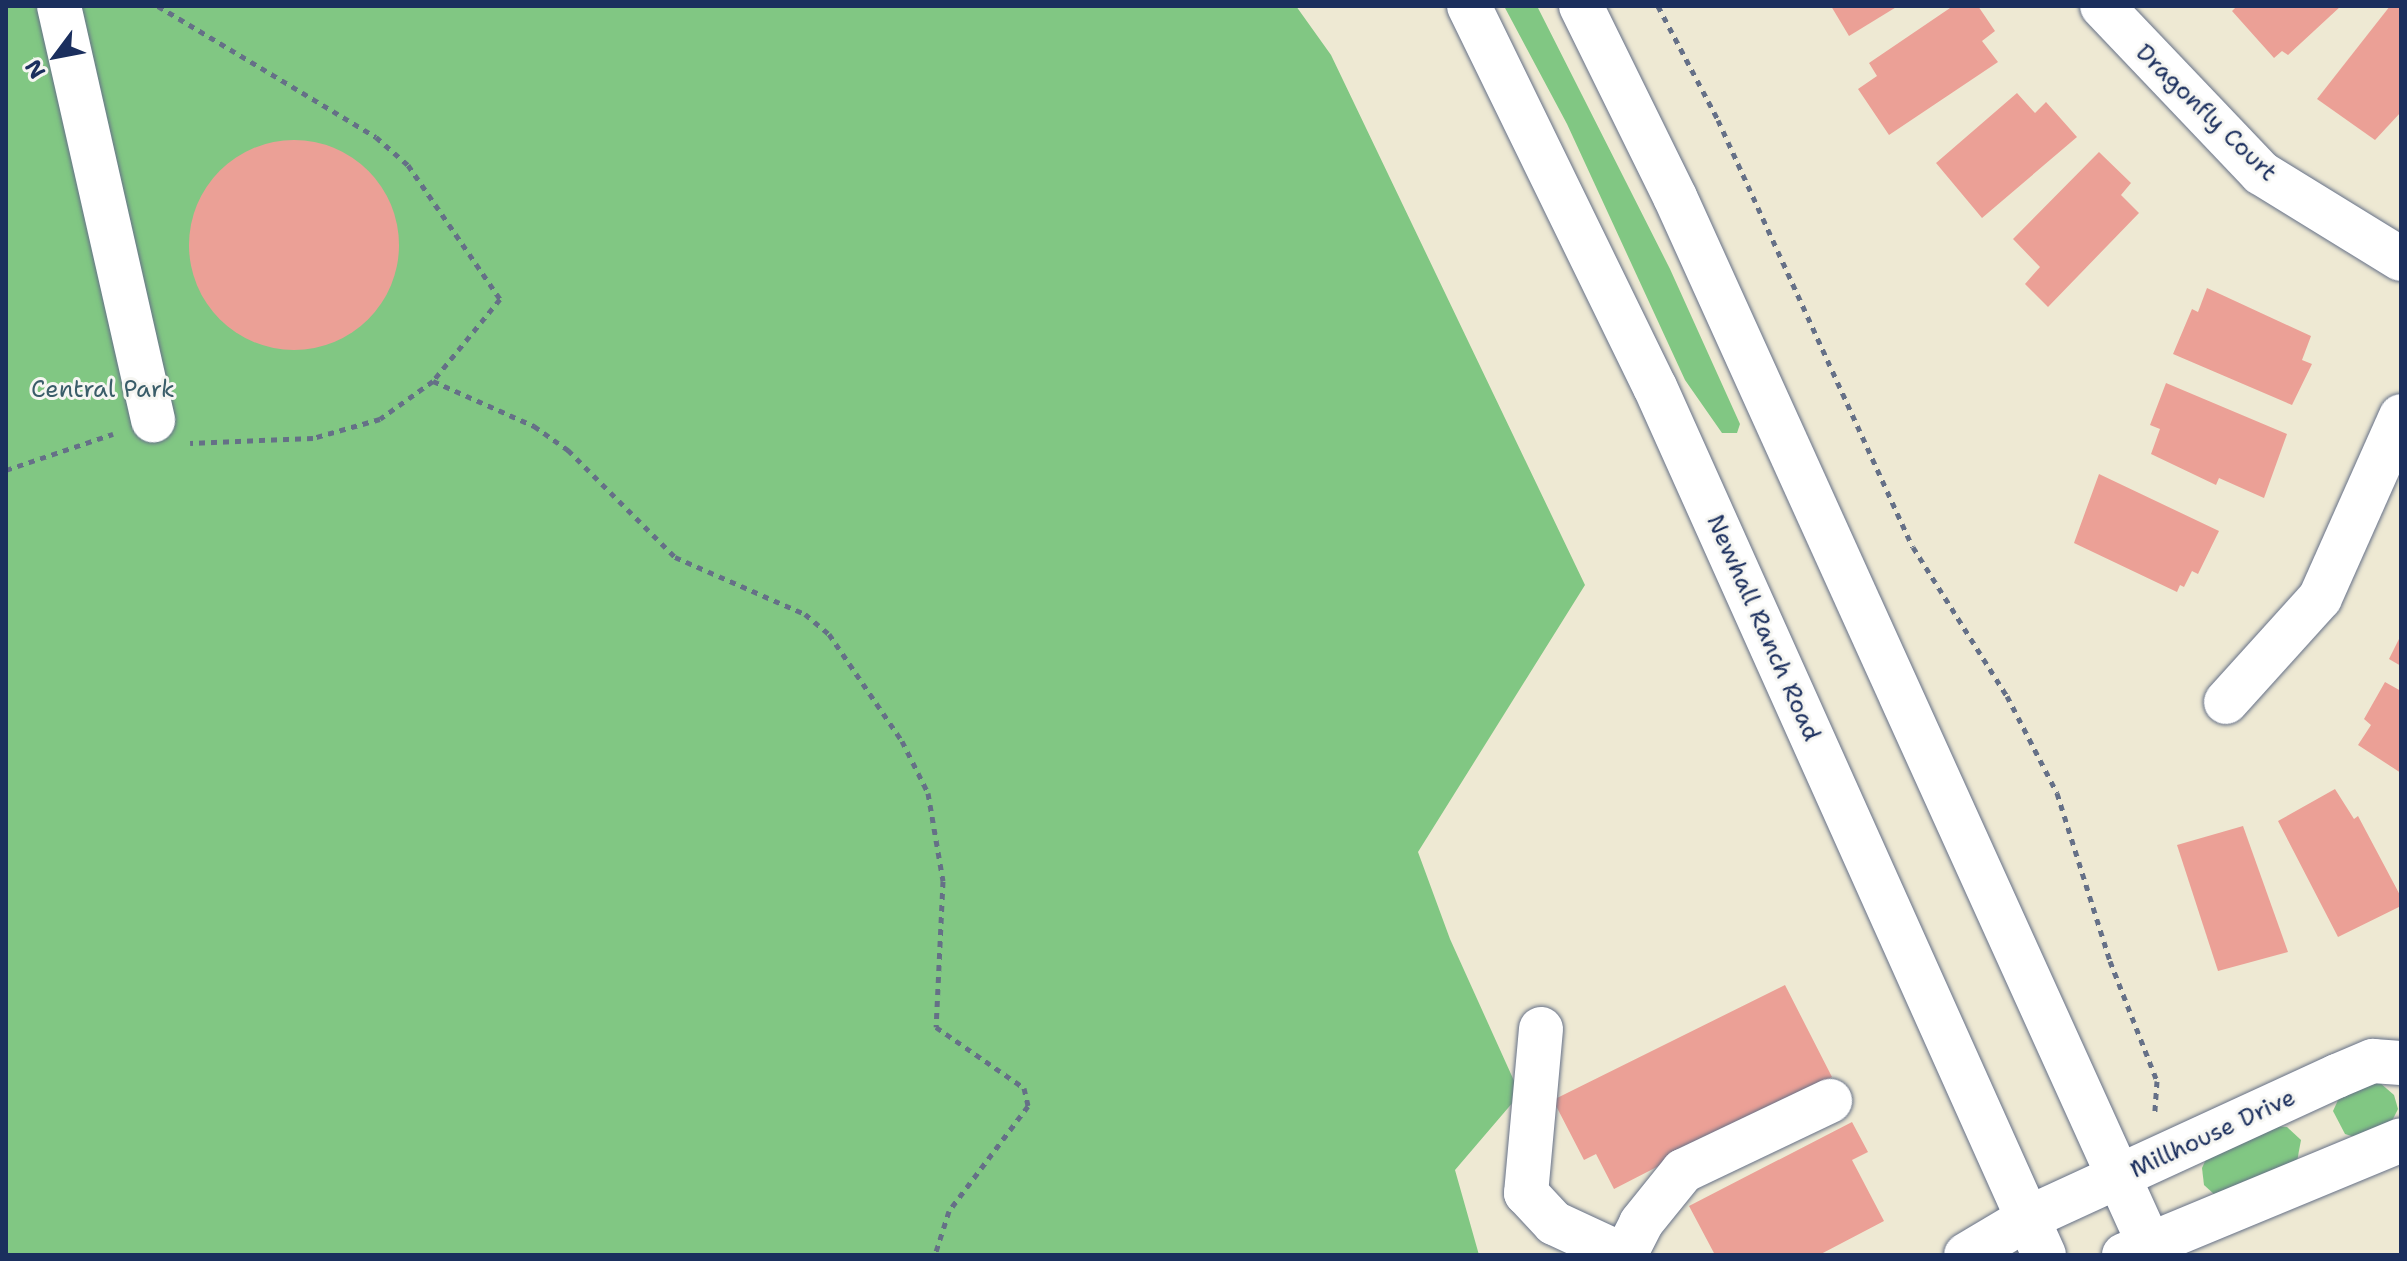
<!DOCTYPE html>
<html>
<head>
<meta charset="utf-8">
<style>
	body { margin:0 }
	#map { position:relative; width:2407px; height:1261px; overflow:hidden; background:#eee9d3; font-family:"Shantell Sans",sans-serif }
	div>[style] { position:absolute }
	[style*='--x'] { left:calc(var(--x)*1px); top:calc(var(--y)*1px); width:calc(var(--w)*1px); rotate:calc(var(--a)*1deg) }
	.green>* { inset:0; background:#81c783 }
	.building>* { inset:0; background:#eba096 }
	.round { border-radius:50% }
	.path>* { height:5px; margin-top:-2.5px; transform-origin:0; background:repeating-linear-gradient(90deg,#657087 0 6px,transparent 0 12px) }
	.roads { filter:drop-shadow(0 0 2px #657087) drop-shadow(0 0 2px #657087) }
	.minor>* { height:44px; margin:-22px; padding:0 22px; transform-origin:22px; border-radius:22px; background:#fff }
	.major>* { height:44px; margin:-22px; padding:0 22px; transform-origin:22px; border-radius:22px; background:#fff }
	span { translate:-50% -50%; white-space:nowrap; text-align:center; line-height:1.15; -webkit-text-stroke:6px #f6f6f2; paint-order:stroke }
	.street-label { font-size:24px; color:#1b2f5e }
	.park-label { font-size:24px; color:#3a5d69 }
	.frame { position:absolute; inset:0; border:8px solid #1b2f5e; pointer-events:none }
	.north { position:absolute; left:16px; top:16px; width:80px; height:80px; -webkit-text-stroke:6px #f6f6f2; paint-order:stroke; rotate:238deg; font-size:22px; font-weight:700; line-height:32px; text-align:center; color:#1b2f5e }
	.north::after { content:''; display:block; margin:auto; width:28px; height:36px; background:#1b2f5e; clip-path:polygon(50% 0,100% 100%,50% 72%,0 100%) }
</style>
</head>
<body>
<div id="map">
	<div class="green">
		<div style="clip-path:polygon(6px 6px,1296px 6px,1331px 55px,1585px 585px,1418px 852px,1450px 939px,1520px 1094px,1455px 1170px,1479px 1255px,6px 1255px)"></div>
		<div style="clip-path:polygon(1504px 6px,1537px 6px,1670px 269px,1740px 424px,1737px 433px,1722px 433px,1685px 380px,1567px 124px)"></div>
		<div style="clip-path:polygon(2379px 1082px,2394px 1095px,2398px 1109px,2392px 1121px,2358px 1138px,2345px 1134px,2333px 1111px,2339px 1098px)"></div>
		<div style="clip-path:polygon(2273px 1126px,2287px 1127px,2301px 1140px,2296px 1167px,2215px 1195px,2204px 1185px,2202px 1168px,2207px 1157px)"></div>
	</div>
	<div class="building">
		<div style="clip-path:polygon(1831px 6px,1898px 6px,1849px 36px)"></div>
		<div style="clip-path:polygon(1953px 6px,1978px 6px,1995px 31px,1982px 41px,1998px 62px,1889px 135px,1858px 89px,1877px 76px,1869px 63px)"></div>
		<div style="clip-path:polygon(2237px 6px,2341px 6px,2288px 55px,2282px 51px,2274px 58px,2232px 11px)"></div>
		<div style="clip-path:polygon(2390px 6px,2401px 6px,2401px 112px,2375px 140px,2317px 99px)"></div>
		<div style="clip-path:polygon(2017px 93px,2035px 113px,2046px 102px,2077px 137px,1982px 218px,1936px 163px)"></div>
		<div class="round" style="left:189px;top:140px;width:210px;height:210px"></div>
		<div style="clip-path:polygon(2099px 152px,2131px 183px,2121px 195px,2139px 213px,2048px 307px,2025px 284px,2040px 267px,2013px 239px)"></div>
		<div style="clip-path:polygon(2207px 288px,2311px 336px,2302px 360px,2312px 364px,2292px 405px,2173px 354px,2192px 309px,2198px 312px)"></div>
		<div style="clip-path:polygon(2166px 383px,2287px 434px,2264px 498px,2219px 478px,2216px 485px,2151px 454px,2160px 429px,2150px 425px)"></div>
		<div style="clip-path:polygon(2099px 474px,2219px 531px,2198px 574px,2192px 571px,2184px 587px,2180px 585px,2177px 592px,2074px 543px)"></div>
		<div style="clip-path:polygon(2401px 635px,2401px 666px,2389px 659px)"></div>
		<div style="clip-path:polygon(2385px 682px,2401px 691px,2401px 773px,2358px 745px,2371px 725px,2364px 719px)"></div>
		<div style="clip-path:polygon(2335px 789px,2354px 819px,2358px 816px,2401px 897px,2401px 906px,2338px 937px,2278px 821px)"></div>
		<div style="clip-path:polygon(2243px 826px,2288px 952px,2218px 971px,2177px 845px)"></div>
		<div style="clip-path:polygon(1785px 985px,1832px 1077px,1614px 1189px,1596px 1154px,1584px 1160px,1553px 1100px)"></div>
		<div style="clip-path:polygon(1852px 1122px,1868px 1152px,1852px 1160px,1884px 1221px,1819px 1255px,1715px 1255px,1689px 1206px)"></div>
	</div>
	<div class="path">
		<div style="--x:158;--y:6;--w:254;--a:31"></div>
		<div style="--x:376;--y:137;--w:43;--a:41.2"></div>
		<div style="--x:408;--y:165;--w:163;--a:55.5"></div>
		<div style="--x:500;--y:299;--w:106;--a:129.3"></div>
		<div style="--x:433;--y:381;--w:65;--a:144.4"></div>
		<div style="--x:380;--y:419;--w:70;--a:164.2"></div>
		<div style="--x:313;--y:438;--w:123;--a:177.7"></div>
		<div style="--x:1658;--y:6;--w:129;--a:62.2"></div>
		<div style="--x:1718;--y:120;--w:469;--a:65.5"></div>
		<div style="--x:1913;--y:547;--w:176;--a:57.8"></div>
		<div style="--x:2007;--y:696;--w:109;--a:62.7"></div>
		<div style="--x:2057;--y:793;--w:176;--a:72.5"></div>
		<div style="--x:2110;--y:961;--w:129;--a:68.6"></div>
		<div style="--x:2157;--y:1081;--w:32;--a:94"></div>
		<div style="--x:433;--y:381;--w:111;--a:24"></div>
		<div style="--x:534;--y:426;--w:42;--a:35.2"></div>
		<div style="--x:568;--y:450;--w:151;--a:45"></div>
		<div style="--x:675;--y:557;--w:142;--a:23.7"></div>
		<div style="--x:805;--y:614;--w:31;--a:40"></div>
		<div style="--x:829;--y:634;--w:130;--a:55.7"></div>
		<div style="--x:902;--y:741;--w:58;--a:63.4"></div>
		<div style="--x:928;--y:793;--w:89;--a:80.3"></div>
		<div style="--x:943;--y:881;--w:146;--a:92.7"></div>
		<div style="--x:936;--y:1027;--w:107;--a:34.7"></div>
		<div style="--x:1024;--y:1088;--w:18;--a:77"></div>
		<div style="--x:1028;--y:1106;--w:131;--a:127"></div>
		<div style="--x:949;--y:1211;--w:46;--a:107.7"></div>
		<div style="--x:6;--y:470;--w:113;--a:-18.6"></div>
	</div>
	<div class="roads">
		<div class="minor">
			<div style="--x:59;--y:6;--w:425;--a:77.2"></div>
			<div style="--x:2102;--y:6;--w:231;--a:46.4"></div>
			<div style="--x:2261;--y:173;--w:164;--a:31.6"></div>
			<div style="--x:2226;--y:702;--w:140;--a:-47.9"></div>
			<div style="--x:2320;--y:598;--w:199;--a:-66"></div>
			<div style="--x:1541;--y:1029;--w:165;--a:95.2"></div>
			<div style="--x:1526;--y:1193;--w:41;--a:47"></div>
			<div style="--x:1554;--y:1223;--w:76;--a:24.9"></div>
			<div style="--x:1625;--y:1255;--w:36;--a:-63"></div>
			<div style="--x:1641;--y:1223;--w:67;--a:-51.1"></div>
			<div style="--x:1683;--y:1171;--w:163;--a:-25.5"></div>
			<div style="--x:1966;--y:1255;--w:72;--a:-30.8"></div>
			<div style="--x:2028;--y:1218;--w:340;--a:-24.7"></div>
			<div style="--x:2337;--y:1076;--w:39;--a:-23"></div>
			<div style="--x:2373;--y:1061;--w:28;--a:4"></div>
			<div style="--x:2124;--y:1255;--w:300;--a:-22.5"></div>
		</div>
		<div class="major">
			<div style="--x:1469;--y:6;--w:424;--a:64"></div>
			<div style="--x:1655;--y:387;--w:951;--a:65.86"></div>
			<div style="--x:1581;--y:6;--w:213;--a:63.8"></div>
			<div style="--x:1675;--y:197;--w:1161;--a:65.64"></div>
		</div>
	</div>
	<div class="street-label">
		<span style="left:2206px;top:113px;rotate:44deg">Dragonfly Court</span>
		<span style="left:1763px;top:628px;rotate:66deg">Newhall Ranch Road</span>
		<span style="left:2213px;top:1134px;rotate:-25deg">Millhouse Drive</span>
	</div>
	<div class="park-label">
		<span style="left:103px;top:390px">Central Park</span>
	</div>
	<div class="frame"></div>
	<div class="north">N</div>
</div>
</body>
</html>
